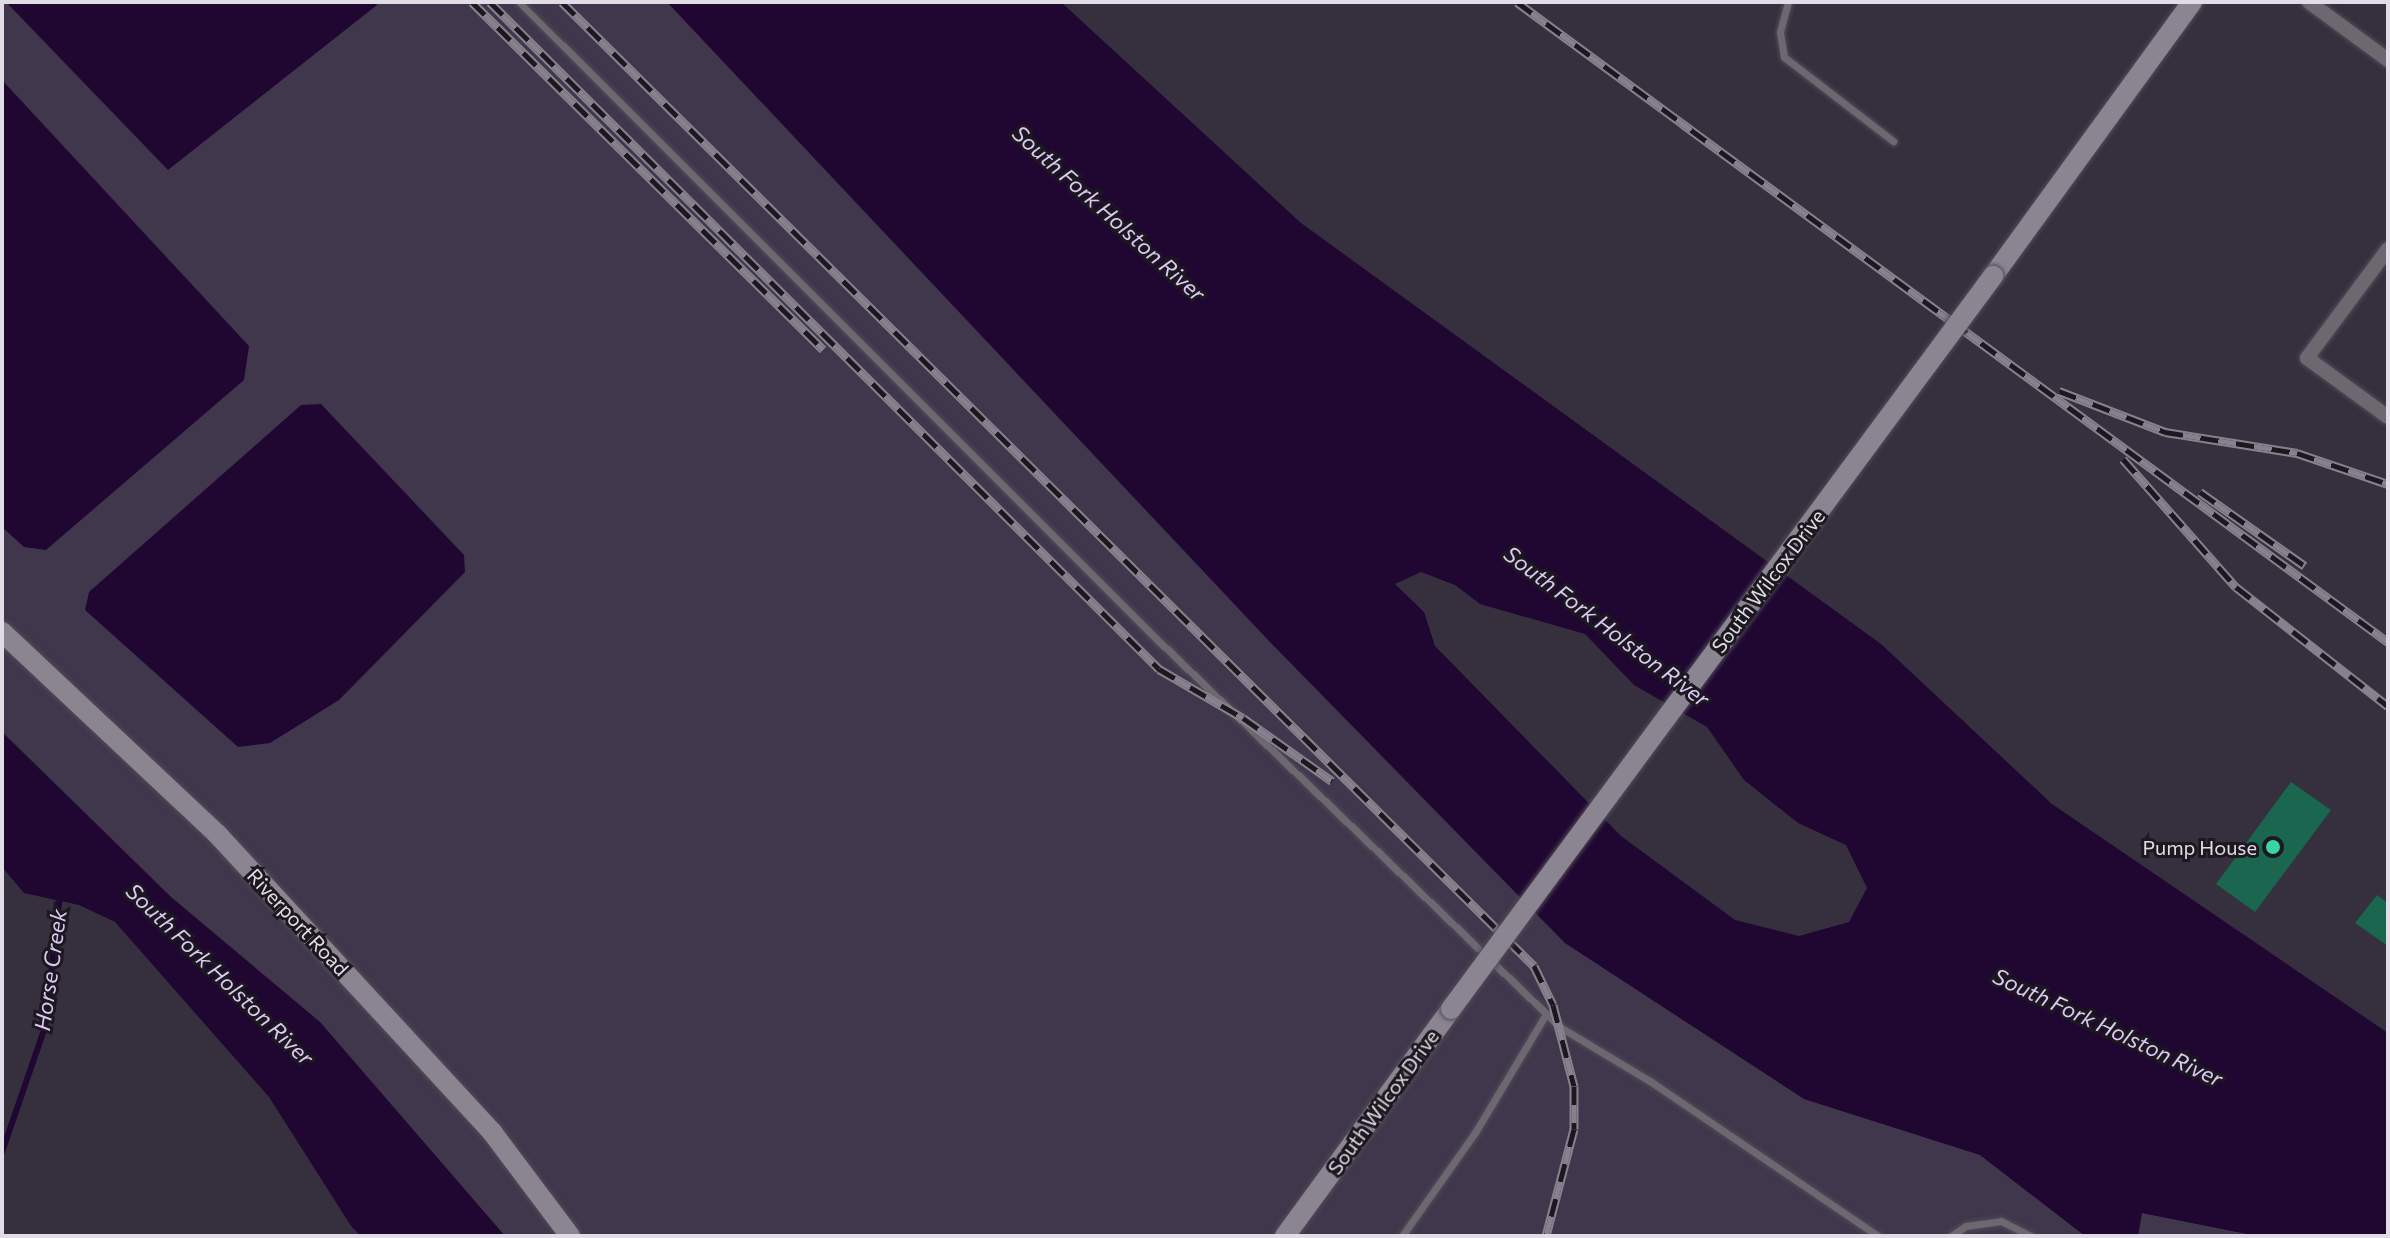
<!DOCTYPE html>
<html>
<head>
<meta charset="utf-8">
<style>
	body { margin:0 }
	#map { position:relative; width:2390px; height:1238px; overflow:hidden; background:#362f3e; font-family:Commissioner,sans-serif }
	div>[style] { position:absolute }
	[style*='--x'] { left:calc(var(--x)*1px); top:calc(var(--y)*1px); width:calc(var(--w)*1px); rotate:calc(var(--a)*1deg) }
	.built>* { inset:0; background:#41374c }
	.water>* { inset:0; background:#200732 }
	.stream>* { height:6px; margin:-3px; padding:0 3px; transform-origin:3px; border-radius:3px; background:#200732 }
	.building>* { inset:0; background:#1a664e }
	.roads { filter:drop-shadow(0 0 2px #514b59) drop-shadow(0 0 2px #514b59) }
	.service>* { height:7px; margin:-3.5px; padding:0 3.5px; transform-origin:3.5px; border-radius:3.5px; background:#6c6870 }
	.minor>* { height:14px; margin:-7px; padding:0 7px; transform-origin:7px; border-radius:7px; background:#6c6870 }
	.secondary>* { height:20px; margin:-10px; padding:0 10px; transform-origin:10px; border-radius:10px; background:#8b8592 }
	.rail>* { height:9px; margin-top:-4.5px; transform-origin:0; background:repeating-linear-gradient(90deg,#1c181f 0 18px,#87818e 0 36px); box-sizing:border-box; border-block:2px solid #87818e }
	.bridges { filter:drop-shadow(0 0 2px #514b59) drop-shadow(0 0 2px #514b59) }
	.secondary-bridge>* { height:20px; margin:-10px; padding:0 10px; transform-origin:10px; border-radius:10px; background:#8b8592 }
	.dots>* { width:22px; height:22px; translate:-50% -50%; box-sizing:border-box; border:4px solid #1c181f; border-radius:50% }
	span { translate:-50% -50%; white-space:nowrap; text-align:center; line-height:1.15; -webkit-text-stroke:6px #1c181f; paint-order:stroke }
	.street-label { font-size:20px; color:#e1dde7 }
	.poi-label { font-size:20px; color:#e1dde7 }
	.right { translate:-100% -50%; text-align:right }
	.water-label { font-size:22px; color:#dec8f6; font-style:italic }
	.frame { position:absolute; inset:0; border:4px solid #e1dde7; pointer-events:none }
</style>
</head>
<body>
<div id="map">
	<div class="built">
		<div style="clip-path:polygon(2px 2px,667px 2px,1270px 642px,1565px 943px,1804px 1099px,1980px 1155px,2085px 1236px,505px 1236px,320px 1022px,171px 897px,2px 731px)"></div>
		<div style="clip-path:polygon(2142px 1213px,2257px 1236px,2138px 1236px)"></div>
	</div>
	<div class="water">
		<div style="clip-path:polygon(6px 2px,375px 2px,377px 5px,168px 170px)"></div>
		<div style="clip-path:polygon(evenodd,667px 2px,1061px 2px,1301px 223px,1881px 644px,2052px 804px,2388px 1033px,2388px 1236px,2257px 1236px,2142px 1213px,2138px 1236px,2085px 1236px,1980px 1155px,1804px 1099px,1565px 943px,1270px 642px,667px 2px,1421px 572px,1455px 585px,1480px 604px,1585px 634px,1634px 685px,1707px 727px,1744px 780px,1798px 823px,1846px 845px,1867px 888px,1849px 922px,1799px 936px,1735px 920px,1621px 836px,1435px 646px,1424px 612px,1395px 584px,1421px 572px)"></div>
		<div style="clip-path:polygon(2px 80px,249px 346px,244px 380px,46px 550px,24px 547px,2px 527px)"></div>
		<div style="clip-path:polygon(321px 404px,464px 555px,465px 572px,339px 700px,270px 743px,238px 747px,85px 610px,89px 592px,301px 405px)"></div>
		<div style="clip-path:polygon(2px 732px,171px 897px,320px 1022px,505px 1236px,361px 1236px,351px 1226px,269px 1097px,115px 922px,79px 905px,24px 893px,2px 867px)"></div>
	</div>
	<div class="stream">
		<div style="--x:2;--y:1152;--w:132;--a:-71"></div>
		<div style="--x:45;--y:1027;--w:132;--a:-83.5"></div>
	</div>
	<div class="building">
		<div style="clip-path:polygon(2291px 782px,2331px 810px,2255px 912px,2216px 884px)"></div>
		<div style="clip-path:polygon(2377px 895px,2388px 903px,2388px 946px,2355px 923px)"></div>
	</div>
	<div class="roads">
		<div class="service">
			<div style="--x:519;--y:2;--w:911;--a:44.96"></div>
			<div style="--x:1164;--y:646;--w:550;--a:43.89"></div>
			<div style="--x:1560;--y:1027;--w:105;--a:31"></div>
			<div style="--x:1650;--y:1081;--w:276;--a:34.2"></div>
			<div style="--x:1788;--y:2;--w:31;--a:105"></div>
			<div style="--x:1780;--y:32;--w:25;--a:81"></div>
			<div style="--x:1784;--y:57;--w:138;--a:37.6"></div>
			<div style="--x:1402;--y:1236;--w:128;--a:-54.8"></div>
			<div style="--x:1476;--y:1131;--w:136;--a:-59.1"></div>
			<div style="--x:1951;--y:1236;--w:18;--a:-34"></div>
			<div style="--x:1966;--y:1226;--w:35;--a:-8"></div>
			<div style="--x:2001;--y:1221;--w:33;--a:27"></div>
		</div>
		<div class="minor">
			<div style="--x:2309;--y:2;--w:98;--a:36.3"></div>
			<div style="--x:2388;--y:249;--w:136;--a:126.6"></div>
			<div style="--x:2307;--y:358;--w:100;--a:36.1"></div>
		</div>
		<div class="secondary">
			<div style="--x:1993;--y:276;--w:339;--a:-54"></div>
			<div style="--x:2;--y:632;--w:296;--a:43.2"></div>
			<div style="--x:218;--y:835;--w:404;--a:47.3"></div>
			<div style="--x:492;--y:1132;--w:130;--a:53.1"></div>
			<div style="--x:1285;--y:1236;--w:281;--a:-53.8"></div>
		</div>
	</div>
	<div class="rail">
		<div style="--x:472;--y:2;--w:494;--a:44.7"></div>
		<div style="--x:490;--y:2;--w:945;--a:44.91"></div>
		<div style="--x:1159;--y:669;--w:97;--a:30.3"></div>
		<div style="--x:1243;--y:718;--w:109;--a:35.3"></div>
		<div style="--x:562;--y:2;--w:1369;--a:44.76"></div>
		<div style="--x:1534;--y:966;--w:43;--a:64"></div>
		<div style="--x:1553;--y:1005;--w:84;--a:75.5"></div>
		<div style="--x:1574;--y:1086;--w:43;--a:90"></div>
		<div style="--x:1574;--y:1129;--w:111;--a:104.7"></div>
		<div style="--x:1517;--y:2;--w:1081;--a:36.31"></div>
		<div style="--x:2059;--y:391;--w:114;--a:21.1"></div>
		<div style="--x:2165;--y:432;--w:134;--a:9"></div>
		<div style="--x:2297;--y:453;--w:96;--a:18.8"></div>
		<div style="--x:2123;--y:459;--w:171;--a:48.6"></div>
		<div style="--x:2236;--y:587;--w:193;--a:38.1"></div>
		<div style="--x:2200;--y:492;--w:128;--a:35.2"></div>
	</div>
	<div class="bridges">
		<div class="secondary-bridge">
			<div style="--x:1451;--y:1009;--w:912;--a:-53.52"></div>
		</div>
	</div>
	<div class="dots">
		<div style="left:2273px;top:847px;background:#3bd4a4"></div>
	</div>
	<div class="street-label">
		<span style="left:1768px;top:581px;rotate:-53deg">South Wilcox Drive</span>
		<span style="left:298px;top:922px;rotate:47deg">Riverport Road</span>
		<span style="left:1383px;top:1102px;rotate:-54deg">South Wilcox Drive</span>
	</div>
	<div class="poi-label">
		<span class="right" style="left:2257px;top:847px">Pump House</span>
	</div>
	<div class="water-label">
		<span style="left:1109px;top:213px;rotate:42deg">South Fork Holston River</span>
		<span style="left:1607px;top:626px;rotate:37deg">South Fork Holston River</span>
		<span style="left:50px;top:970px;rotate:-82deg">Horse Creek</span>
		<span style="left:220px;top:974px;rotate:44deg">South Fork Holston River</span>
		<span style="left:2108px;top:1027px;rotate:25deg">South Fork Holston River</span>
	</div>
	<div class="frame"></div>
</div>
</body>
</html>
